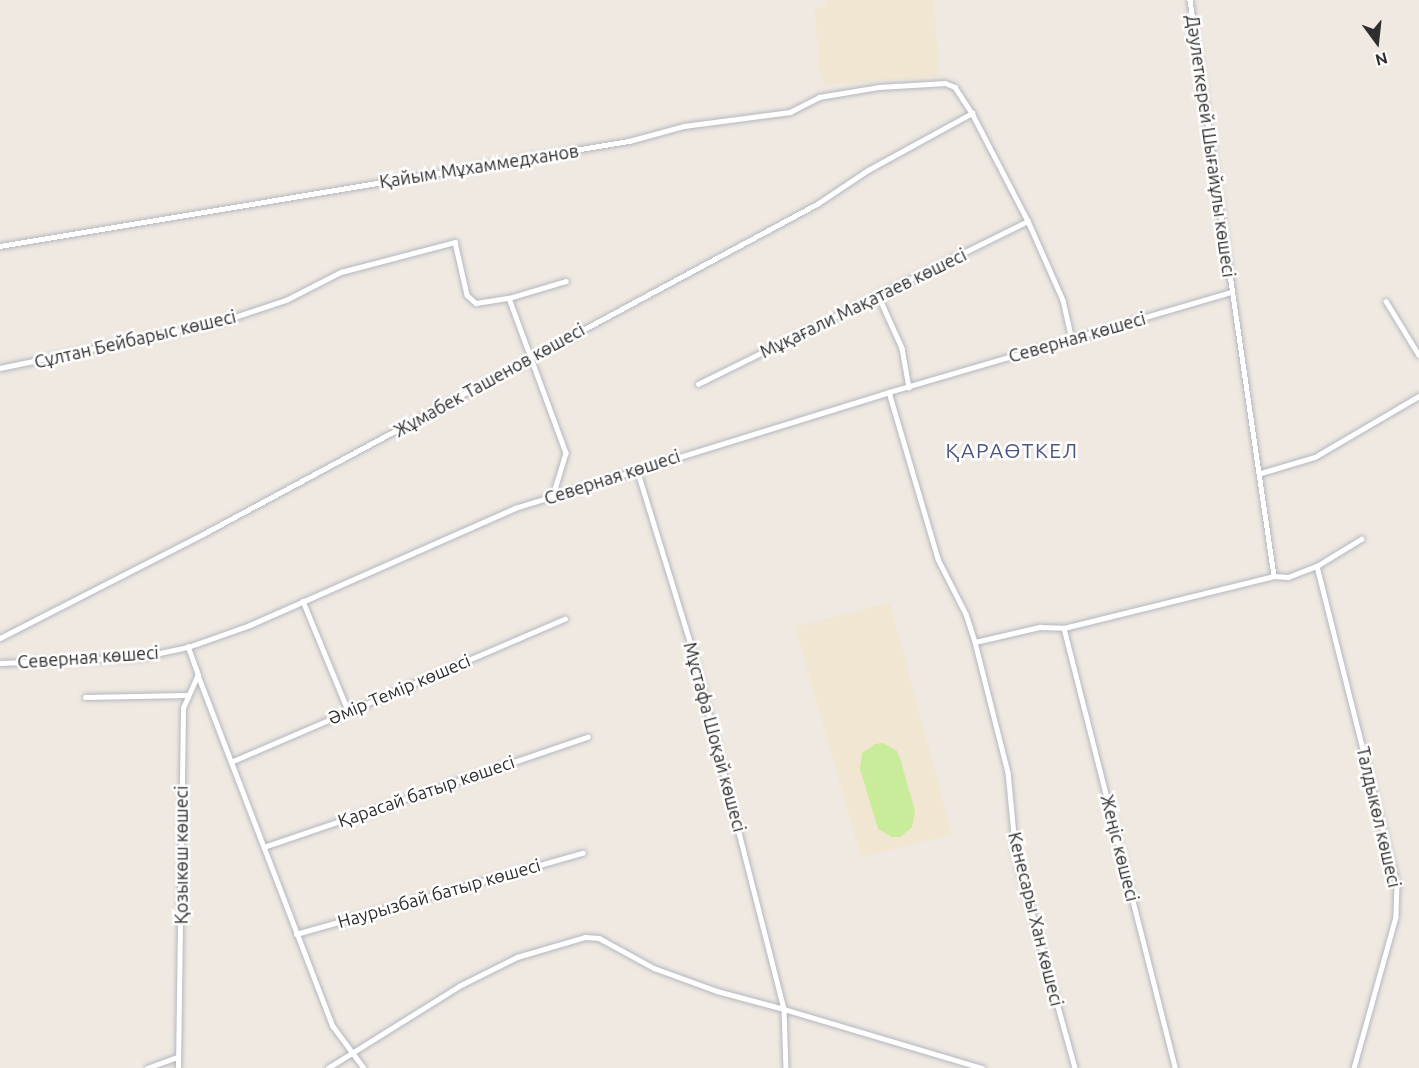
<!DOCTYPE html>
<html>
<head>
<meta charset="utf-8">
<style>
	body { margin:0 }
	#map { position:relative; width:1419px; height:1068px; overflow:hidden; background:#efe9e1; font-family:Ubuntu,sans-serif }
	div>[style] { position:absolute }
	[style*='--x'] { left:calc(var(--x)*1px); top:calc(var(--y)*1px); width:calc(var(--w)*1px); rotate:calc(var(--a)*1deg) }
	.education>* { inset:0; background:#f0e6d1 }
	.pitch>* { inset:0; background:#c9ec9a }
	.roads { filter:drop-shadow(0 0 2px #b4b7c1) drop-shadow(0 0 2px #b4b7c1) }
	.street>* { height:4.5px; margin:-2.25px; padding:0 2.25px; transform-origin:2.25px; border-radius:2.25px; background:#fff }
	span { translate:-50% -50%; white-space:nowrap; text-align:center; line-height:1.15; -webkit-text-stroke:5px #fff; paint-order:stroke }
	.street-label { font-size:18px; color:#2e2e2e }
	.quarter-label { font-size:21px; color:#4d5680; letter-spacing:1.5px }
	.north { position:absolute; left:1347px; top:12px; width:60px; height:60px; -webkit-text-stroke:4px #fff; paint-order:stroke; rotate:165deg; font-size:16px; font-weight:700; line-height:24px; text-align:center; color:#2e2e2e }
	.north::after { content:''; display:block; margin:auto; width:21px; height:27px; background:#2e2e2e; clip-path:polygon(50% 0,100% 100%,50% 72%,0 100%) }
</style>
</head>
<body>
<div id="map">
	<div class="education">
		<div style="clip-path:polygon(826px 0,934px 0,939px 76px,824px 85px,819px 69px,815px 8px,826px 6px)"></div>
		<div style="clip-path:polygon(890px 603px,952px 834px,861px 857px,795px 627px)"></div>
	</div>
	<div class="pitch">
		<div style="clip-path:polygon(883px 743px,897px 751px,900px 758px,915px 811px,912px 827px,900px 837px,892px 837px,878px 829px,860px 769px,862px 753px,875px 744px)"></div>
	</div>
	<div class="roads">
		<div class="street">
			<div style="--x:1190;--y:0;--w:582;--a:81.7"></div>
			<div style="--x:0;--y:246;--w:638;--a:-9.48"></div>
			<div style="--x:629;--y:141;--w:57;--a:-15.3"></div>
			<div style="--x:684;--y:126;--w:107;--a:-7.5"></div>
			<div style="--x:790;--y:112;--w:33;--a:-27"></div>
			<div style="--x:819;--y:97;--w:61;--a:-9.5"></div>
			<div style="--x:879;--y:87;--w:66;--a:-3.5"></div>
			<div style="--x:945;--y:83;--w:11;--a:22"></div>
			<div style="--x:955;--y:87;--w:31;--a:57"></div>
			<div style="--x:972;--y:113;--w:122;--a:62.6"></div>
			<div style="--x:1028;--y:221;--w:86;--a:66.1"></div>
			<div style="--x:1063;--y:300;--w:41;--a:77.3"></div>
			<div style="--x:879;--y:297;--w:56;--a:65.7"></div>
			<div style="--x:902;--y:348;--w:40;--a:80"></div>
			<div style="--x:509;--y:298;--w:59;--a:-16.6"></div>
			<div style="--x:1386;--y:301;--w:63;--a:58.6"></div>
			<div style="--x:0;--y:368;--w:225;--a:-11.8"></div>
			<div style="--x:220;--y:322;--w:70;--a:-18.4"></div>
			<div style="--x:286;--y:300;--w:62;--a:-27"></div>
			<div style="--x:341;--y:272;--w:118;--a:-14.7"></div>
			<div style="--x:455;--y:242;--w:54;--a:77.2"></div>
			<div style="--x:467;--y:295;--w:12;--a:42"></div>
			<div style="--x:476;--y:303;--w:33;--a:-9"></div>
			<div style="--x:509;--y:298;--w:165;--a:69.8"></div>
			<div style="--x:566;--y:453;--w:45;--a:106.8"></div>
			<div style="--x:698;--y:384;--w:368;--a:-26.3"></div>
			<div style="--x:889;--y:392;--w:174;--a:73.6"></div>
			<div style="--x:938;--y:559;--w:62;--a:63"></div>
			<div style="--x:966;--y:614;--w:29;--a:72"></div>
			<div style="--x:975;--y:642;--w:134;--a:75.8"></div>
			<div style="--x:1008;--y:772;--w:83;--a:84.5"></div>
			<div style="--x:1016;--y:855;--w:221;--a:74.5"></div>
			<div style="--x:637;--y:469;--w:187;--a:72.9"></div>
			<div style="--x:692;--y:648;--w:373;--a:75.7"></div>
			<div style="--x:784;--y:1009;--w:207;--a:16.6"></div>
			<div style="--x:1261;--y:473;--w:56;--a:-16.5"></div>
			<div style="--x:1315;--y:457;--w:121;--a:-30.4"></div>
			<div style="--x:1317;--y:566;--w:329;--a:75.9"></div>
			<div style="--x:1397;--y:885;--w:32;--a:92"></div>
			<div style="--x:1396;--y:917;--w:157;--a:105.5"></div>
			<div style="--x:303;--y:601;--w:118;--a:67.6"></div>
			<div style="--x:1064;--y:628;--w:454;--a:75.8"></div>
			<div style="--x:0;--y:638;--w:230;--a:-27.1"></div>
			<div style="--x:205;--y:533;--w:695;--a:-28.26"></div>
			<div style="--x:817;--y:204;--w:61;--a:-33.7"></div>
			<div style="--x:868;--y:170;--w:119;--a:-28.7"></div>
			<div style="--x:975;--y:642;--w:67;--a:-13"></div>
			<div style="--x:1040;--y:627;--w:24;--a:2"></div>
			<div style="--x:1064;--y:628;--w:216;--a:-13.9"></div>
			<div style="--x:1274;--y:576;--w:14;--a:4"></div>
			<div style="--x:1288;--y:577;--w:31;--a:-21"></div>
			<div style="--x:1317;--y:566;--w:52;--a:-31.5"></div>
			<div style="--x:0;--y:663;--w:141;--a:-2.4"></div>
			<div style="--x:141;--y:657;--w:48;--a:-12"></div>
			<div style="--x:188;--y:647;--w:66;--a:-19.5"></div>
			<div style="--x:250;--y:625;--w:290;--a:-23.8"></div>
			<div style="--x:515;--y:508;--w:392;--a:-17.2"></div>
			<div style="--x:889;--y:392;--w:355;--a:-16.3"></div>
			<div style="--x:198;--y:675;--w:376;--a:69"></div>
			<div style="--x:333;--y:1026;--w:52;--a:53.6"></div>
			<div style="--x:85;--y:697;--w:101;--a:-1.1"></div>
			<div style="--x:233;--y:761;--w:361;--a:-23.2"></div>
			<div style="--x:264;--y:847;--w:342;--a:-18.8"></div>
			<div style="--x:296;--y:934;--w:298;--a:-15.8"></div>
			<div style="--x:147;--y:1068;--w:33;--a:-20"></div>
			<div style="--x:178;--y:1068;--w:360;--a:-89.2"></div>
			<div style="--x:183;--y:708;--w:36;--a:-66"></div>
			<div style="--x:198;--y:675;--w:30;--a:-110"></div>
			<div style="--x:328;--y:1068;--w:155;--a:-32"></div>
			<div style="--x:459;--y:986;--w:65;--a:-26.6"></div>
			<div style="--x:517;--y:957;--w:71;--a:-16.4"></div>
			<div style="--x:585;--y:937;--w:14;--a:4"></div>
			<div style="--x:599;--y:938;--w:63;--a:28.6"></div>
			<div style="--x:654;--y:968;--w:67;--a:20.1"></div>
			<div style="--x:717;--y:991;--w:69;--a:15"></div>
			<div style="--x:784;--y:1009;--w:59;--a:88.1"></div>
		</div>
	</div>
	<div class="street-label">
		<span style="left:1211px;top:146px;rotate:82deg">Дәулеткерей Шығайұлы көшесі</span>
		<span style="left:479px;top:166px;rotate:-9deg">Қайым Мұхаммедханов</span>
		<span style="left:863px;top:303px;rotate:-26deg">Мұқағали Мақатаев көшесі</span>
		<span style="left:1077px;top:337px;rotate:-16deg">Северная көшесі</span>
		<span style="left:135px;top:339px;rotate:-13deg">Сұлтан Бейбарыс көшесі</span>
		<span style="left:489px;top:380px;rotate:-29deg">Жұмабек Ташенов көшесі</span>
		<span style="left:612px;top:477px;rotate:-18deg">Северная көшесі</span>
		<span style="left:88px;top:657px;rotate:-4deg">Северная көшесі</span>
		<span style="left:399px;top:689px;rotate:-23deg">Әмір Темір көшесі</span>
		<span style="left:715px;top:737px;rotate:75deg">Мұстафа Шоқай көшесі</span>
		<span style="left:426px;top:791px;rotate:-19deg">Қарасай батыр көшесі</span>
		<span style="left:1379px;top:817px;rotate:77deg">Талдыкөл көшесі</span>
		<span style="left:1120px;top:848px;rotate:76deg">Жеңіс көшесі</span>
		<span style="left:181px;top:855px;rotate:-90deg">Қозыкөш көшесі</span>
		<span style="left:439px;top:893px;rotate:-16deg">Наурызбай батыр көшесі</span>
		<span style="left:1036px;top:919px;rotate:76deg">Кенесары Хан көшесі</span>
	</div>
	<div class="quarter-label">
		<span style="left:1012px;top:450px">ҚАРАӨТКЕЛ</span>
	</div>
	<div class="north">N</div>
</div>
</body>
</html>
